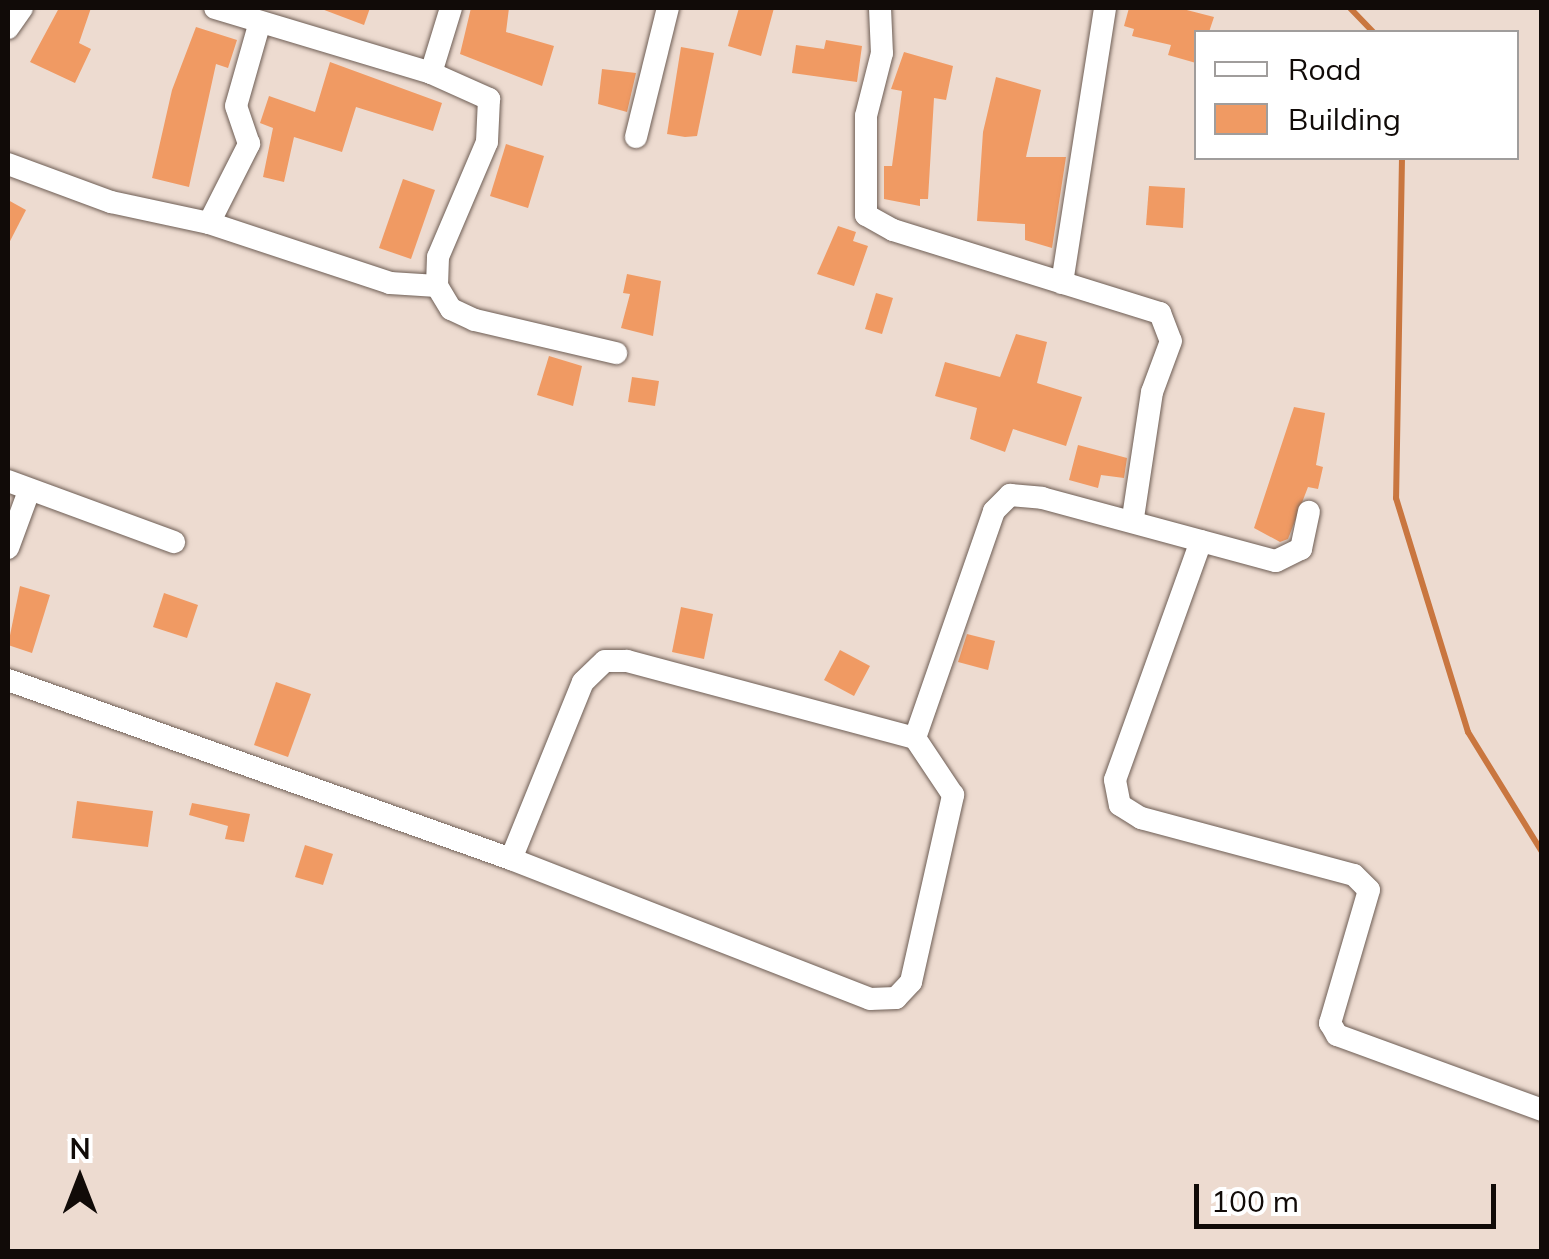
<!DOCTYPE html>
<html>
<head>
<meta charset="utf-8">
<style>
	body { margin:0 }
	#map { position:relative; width:1549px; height:1259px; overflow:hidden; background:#eddbd0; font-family:Mulish,sans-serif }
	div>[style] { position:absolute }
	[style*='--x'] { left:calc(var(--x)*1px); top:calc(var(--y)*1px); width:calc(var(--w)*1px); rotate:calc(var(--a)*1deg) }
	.stream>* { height:6px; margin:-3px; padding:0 3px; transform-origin:3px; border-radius:3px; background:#c9763f }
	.building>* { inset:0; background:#f09a63 }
	.roads { filter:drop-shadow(0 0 2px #6e5e55) drop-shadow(0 0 2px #6e5e55) }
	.street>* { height:22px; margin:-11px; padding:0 11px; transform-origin:11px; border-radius:11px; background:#fff }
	span { translate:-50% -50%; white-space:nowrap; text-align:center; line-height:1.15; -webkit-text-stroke:8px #fff; paint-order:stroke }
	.frame { position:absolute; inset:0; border:10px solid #110b08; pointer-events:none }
	.legend { position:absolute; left:1194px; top:30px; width:325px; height:130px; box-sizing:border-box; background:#fff; border:2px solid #a09d9c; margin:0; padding:12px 18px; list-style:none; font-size:30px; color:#110b08 }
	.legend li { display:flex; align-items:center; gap:20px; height:50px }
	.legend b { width:50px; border:2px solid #a09d9c }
	.north { position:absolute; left:30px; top:1129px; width:100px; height:100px; -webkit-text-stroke:8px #fff; paint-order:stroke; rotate:0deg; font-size:28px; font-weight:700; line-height:40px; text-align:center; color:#110b08 }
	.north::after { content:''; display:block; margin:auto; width:35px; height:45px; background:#110b08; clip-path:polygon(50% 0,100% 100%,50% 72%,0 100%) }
	.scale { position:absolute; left:1194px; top:1184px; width:302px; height:45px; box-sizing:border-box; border:5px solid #110b08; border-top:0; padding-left:12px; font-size:30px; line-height:35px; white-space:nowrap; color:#110b08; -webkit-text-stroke:8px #fff; paint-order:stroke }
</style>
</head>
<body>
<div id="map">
	<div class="stream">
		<div style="--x:1350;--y:8;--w:33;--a:46"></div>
		<div style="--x:1402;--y:158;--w:340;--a:91"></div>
		<div style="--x:1396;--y:498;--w:245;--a:72.9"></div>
		<div style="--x:1468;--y:732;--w:141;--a:58.3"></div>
	</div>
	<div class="building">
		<div style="clip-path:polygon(59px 8px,91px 8px,79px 43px,91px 49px,75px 83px,30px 62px)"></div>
		<div style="clip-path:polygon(319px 8px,370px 8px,364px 25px)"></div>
		<div style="clip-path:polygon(471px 8px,509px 8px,506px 32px,554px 46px,542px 86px,460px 54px)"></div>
		<div style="clip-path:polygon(739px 8px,774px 8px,761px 56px,728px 46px)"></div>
		<div style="clip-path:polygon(1129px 8px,1179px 8px,1214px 17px,1209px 32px,1196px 32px,1196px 63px,1168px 55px,1171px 45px,1132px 36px,1134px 29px,1124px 26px)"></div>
		<div style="clip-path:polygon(196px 27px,237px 40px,228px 68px,216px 64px,189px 187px,152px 178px,172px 90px)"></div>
		<div style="clip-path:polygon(826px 40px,862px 46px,857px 82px,792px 73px,796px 45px,824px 49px)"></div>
		<div style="clip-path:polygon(681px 47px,714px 53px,697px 136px,685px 137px,667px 134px)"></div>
		<div style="clip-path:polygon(904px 52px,953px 66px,946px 100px,934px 98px,928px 199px,920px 199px,920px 206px,884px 199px,884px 166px,892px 166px,902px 91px,891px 89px)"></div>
		<div style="clip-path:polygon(330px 62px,442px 103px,433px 131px,356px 107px,342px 152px,294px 137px,284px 182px,263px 177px,273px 128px,260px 123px,269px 96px,315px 112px)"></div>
		<div style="clip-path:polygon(602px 69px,636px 73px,627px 112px,598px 104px)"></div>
		<div style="clip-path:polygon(996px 77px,1041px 90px,1026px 157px,1066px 157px,1052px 248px,1025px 240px,1025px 224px,977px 221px,983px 132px)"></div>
		<div style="clip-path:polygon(506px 144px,544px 156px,528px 208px,490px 196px)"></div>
		<div style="clip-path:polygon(403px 179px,435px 190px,411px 259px,379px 248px)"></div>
		<div style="clip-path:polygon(1149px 186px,1185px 188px,1183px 228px,1146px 225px)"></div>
		<div style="clip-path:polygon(8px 200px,26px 210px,8px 245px)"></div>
		<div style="clip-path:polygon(838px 226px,856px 232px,853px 241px,868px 246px,854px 286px,817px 274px)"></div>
		<div style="clip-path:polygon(627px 274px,661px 281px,653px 336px,621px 328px,630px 294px,623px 293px)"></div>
		<div style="clip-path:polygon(876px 293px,893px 298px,882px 334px,865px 329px)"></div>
		<div style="clip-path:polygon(1016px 334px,1047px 342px,1037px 383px,1082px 397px,1066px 446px,1013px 429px,1005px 452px,970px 439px,977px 408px,935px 396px,945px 362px,1000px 377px)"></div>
		<div style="clip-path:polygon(549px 356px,582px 366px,573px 406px,537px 395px)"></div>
		<div style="clip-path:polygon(632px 377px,659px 381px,655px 406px,628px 402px)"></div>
		<div style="clip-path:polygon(1294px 407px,1325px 413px,1316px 465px,1323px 467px,1318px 489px,1308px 487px,1288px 539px,1280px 542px,1254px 528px)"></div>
		<div style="clip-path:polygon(1078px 445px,1127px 458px,1124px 478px,1101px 475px,1098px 488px,1069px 480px)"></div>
		<div style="clip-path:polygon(20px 586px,50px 595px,32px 653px,8px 645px)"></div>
		<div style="clip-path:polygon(164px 593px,198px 605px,187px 638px,153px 627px)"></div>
		<div style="clip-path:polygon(681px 607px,713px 614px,704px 659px,672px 652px)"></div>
		<div style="clip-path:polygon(967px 634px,995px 641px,988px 670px,958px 662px)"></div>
		<div style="clip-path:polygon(840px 650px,870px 666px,854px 696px,824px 680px)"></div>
		<div style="clip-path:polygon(276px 682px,311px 694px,288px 757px,254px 745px)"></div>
		<div style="clip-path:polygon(77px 801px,153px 811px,148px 847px,72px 838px)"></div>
		<div style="clip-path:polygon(192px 803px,250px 814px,244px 842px,225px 839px,228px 826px,189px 815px)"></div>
		<div style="clip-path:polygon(305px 845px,333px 854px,323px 885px,295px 877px)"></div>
	</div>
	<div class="roads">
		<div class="street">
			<div style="--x:215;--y:8;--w:226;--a:16.7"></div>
			<div style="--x:431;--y:73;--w:64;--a:24.1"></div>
			<div style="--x:489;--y:99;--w:43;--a:92.7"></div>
			<div style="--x:487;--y:142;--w:125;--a:113.1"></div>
			<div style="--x:438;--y:257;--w:29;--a:92"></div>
			<div style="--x:437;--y:286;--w:27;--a:59"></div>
			<div style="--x:451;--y:309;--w:26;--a:25"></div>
			<div style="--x:475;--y:320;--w:145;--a:13.2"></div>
			<div style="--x:880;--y:8;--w:45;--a:87.5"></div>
			<div style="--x:882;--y:53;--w:65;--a:104.3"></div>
			<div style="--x:866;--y:116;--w:99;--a:90"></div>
			<div style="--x:866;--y:215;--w:31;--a:29"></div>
			<div style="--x:893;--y:230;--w:280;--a:17.3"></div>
			<div style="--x:1160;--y:313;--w:30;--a:69"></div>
			<div style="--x:1171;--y:341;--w:54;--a:110.4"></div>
			<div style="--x:1152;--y:392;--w:127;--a:98.6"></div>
			<div style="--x:8;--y:28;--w:24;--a:-55"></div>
			<div style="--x:431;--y:73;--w:68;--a:-72.9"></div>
			<div style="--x:636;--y:137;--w:133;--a:-76.1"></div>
			<div style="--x:8;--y:164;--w:110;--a:20.3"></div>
			<div style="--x:111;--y:202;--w:100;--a:12.1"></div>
			<div style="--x:209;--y:223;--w:191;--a:18.3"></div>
			<div style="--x:390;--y:283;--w:47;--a:3.7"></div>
			<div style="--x:209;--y:223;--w:89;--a:-63.1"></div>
			<div style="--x:249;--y:144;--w:40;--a:-108.9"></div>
			<div style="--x:236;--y:106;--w:87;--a:-74.1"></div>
			<div style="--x:1062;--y:283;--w:278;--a:-81.1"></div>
			<div style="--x:8;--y:481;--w:177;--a:20.2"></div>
			<div style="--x:1201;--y:541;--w:254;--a:109.8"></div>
			<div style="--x:1115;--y:780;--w:25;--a:79"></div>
			<div style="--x:1120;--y:805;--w:25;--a:32"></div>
			<div style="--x:1141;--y:818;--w:220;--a:15"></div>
			<div style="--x:1354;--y:875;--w:21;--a:45"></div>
			<div style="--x:1369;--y:890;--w:139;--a:106.3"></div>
			<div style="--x:1330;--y:1023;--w:14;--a:60"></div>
			<div style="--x:1337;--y:1035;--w:218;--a:20.1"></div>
			<div style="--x:8;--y:548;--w:61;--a:-69.8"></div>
			<div style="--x:8;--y:680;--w:534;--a:19.59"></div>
			<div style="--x:511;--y:859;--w:385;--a:21.3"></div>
			<div style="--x:870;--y:999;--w:26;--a:-2"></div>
			<div style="--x:896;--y:998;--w:22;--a:-47"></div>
			<div style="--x:911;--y:982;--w:192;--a:-77.3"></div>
			<div style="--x:953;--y:795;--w:69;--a:-123.7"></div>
			<div style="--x:915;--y:738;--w:240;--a:-70.8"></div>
			<div style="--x:994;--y:511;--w:23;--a:-45"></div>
			<div style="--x:1010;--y:495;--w:32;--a:5"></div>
			<div style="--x:1042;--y:498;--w:242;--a:15.1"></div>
			<div style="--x:1276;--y:561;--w:28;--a:-26"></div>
			<div style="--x:1301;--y:549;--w:38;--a:-78"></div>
			<div style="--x:511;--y:859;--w:191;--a:-67.9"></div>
			<div style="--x:583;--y:682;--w:30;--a:-44"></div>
			<div style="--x:605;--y:661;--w:22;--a:0"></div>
			<div style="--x:627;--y:661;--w:298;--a:15"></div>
		</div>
	</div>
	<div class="frame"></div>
	<ul class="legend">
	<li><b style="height:12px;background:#fff"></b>Road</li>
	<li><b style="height:28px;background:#f09a63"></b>Building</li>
	</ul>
	<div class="north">N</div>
	<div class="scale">100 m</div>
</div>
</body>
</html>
